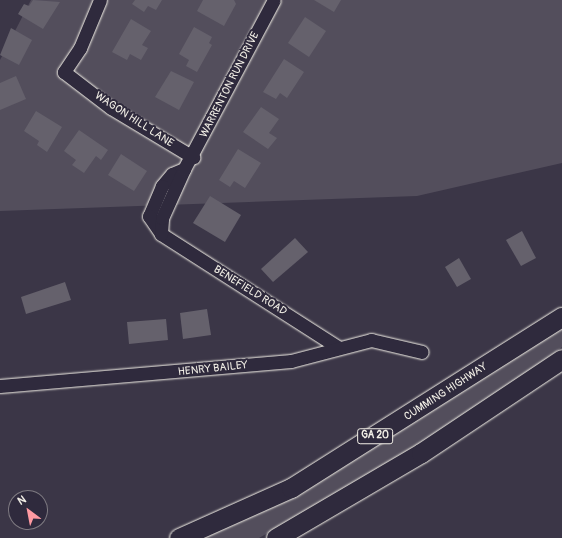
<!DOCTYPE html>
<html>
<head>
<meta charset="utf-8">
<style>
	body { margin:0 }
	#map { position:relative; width:562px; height:538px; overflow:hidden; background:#3b3647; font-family:Pangolin,sans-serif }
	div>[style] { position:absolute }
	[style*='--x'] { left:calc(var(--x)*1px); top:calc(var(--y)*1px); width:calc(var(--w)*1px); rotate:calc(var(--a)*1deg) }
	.green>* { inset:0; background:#534e5c }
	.building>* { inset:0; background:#65616c }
	.roads { filter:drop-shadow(0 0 1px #f4f1e8) drop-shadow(0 0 1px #f4f1e8) }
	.minor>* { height:13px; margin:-6.5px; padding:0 6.5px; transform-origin:6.5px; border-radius:6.5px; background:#2f2a3d }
	.highway>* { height:19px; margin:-9.5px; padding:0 9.5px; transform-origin:9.5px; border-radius:9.5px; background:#2f2a3d }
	span { translate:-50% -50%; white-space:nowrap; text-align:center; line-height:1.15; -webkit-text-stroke:4px #2f2a3d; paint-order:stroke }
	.shield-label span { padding:1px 3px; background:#2f2a3d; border:1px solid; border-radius:3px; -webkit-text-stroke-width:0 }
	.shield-label { font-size:10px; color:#f4f1e8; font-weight:700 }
	.street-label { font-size:11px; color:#f4f1e8 }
	.north { position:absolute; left:8px; top:490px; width:40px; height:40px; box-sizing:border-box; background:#2f2a3d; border:1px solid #7e7a81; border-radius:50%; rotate:328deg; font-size:11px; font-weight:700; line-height:16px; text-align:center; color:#f4f1e8 }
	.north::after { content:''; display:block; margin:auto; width:14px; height:18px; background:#ff9aa2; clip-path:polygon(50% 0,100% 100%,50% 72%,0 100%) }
</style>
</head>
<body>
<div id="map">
	<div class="green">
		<div style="clip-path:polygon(31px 0,562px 0,562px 163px,417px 196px,0 211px,0 60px)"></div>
		<div style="clip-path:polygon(562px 327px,562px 347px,511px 385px,378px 470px,259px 538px,205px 538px,305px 488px)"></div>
	</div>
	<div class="building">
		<div style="clip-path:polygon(33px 0,60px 2px,43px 29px,18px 14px,24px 4px,29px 6px)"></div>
		<div style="clip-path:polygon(135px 0,162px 0,156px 10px,148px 6px,144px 12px,132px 4px)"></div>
		<div style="clip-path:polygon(203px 0,234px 0,236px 4px,224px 26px,197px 11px)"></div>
		<div style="clip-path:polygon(314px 0,341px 0,334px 12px)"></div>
		<div style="clip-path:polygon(305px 17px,326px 31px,309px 57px,288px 43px)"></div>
		<div style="clip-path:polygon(131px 19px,151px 31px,142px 45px,148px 48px,141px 60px,130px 54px,127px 60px,112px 52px)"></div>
		<div style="clip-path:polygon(194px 27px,212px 37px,209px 43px,212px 45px,197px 72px,186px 66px,189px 60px,179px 54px)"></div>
		<div style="clip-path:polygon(11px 28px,32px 40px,19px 65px,0 55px)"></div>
		<div style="clip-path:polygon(284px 59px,304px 72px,287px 98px,280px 93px,276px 99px,263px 92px)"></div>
		<div style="clip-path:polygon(171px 71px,194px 82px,179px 110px,155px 97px)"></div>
		<div style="clip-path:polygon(16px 76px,26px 99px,0 110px,0 83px)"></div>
		<div style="clip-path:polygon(261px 107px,279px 119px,269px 133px,277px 138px,268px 149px,243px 132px)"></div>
		<div style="clip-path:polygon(36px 111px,62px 127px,47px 152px,37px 145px,39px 141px,24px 131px)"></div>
		<div style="clip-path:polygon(79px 130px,108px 150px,101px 160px,96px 156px,84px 173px,72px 165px,76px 160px,64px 151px)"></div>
		<div style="clip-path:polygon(238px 149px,261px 163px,245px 188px,234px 181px,230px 187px,219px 180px)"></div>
		<div style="clip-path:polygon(121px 154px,147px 171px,134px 191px,108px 175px)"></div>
		<div style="clip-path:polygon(210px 196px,241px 215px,225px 242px,193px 223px)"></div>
		<div style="clip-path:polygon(522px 231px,536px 258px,521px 266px,506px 240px)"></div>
		<div style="clip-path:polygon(295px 238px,308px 252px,273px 282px,261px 269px)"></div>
		<div style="clip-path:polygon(459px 258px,471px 279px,457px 287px,445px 267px)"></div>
		<div style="clip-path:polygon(65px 282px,71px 300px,26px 314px,21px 297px)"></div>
		<div style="clip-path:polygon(207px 309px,211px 335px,183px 339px,180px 313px)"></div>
		<div style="clip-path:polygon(166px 319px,168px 340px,129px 344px,127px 322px)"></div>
	</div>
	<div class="roads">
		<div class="minor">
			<div style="--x:100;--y:0;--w:52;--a:112.6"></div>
			<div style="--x:80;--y:48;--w:29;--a:124"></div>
			<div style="--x:64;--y:72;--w:59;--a:37.5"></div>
			<div style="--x:111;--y:108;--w:96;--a:30.9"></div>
			<div style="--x:184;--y:169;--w:13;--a:157"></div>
			<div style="--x:172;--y:174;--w:16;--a:130"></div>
			<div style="--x:162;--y:186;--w:33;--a:113"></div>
			<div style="--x:149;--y:216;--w:22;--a:56"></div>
			<div style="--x:161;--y:234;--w:211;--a:32.6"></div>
			<div style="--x:161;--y:234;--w:16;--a:-86"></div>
			<div style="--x:162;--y:218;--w:54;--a:-65.8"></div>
			<div style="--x:184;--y:169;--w:191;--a:-62"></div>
			<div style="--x:0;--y:386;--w:292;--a:-4.9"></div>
			<div style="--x:291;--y:361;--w:83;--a:-14.7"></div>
			<div style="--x:371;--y:340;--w:52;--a:13.2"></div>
		</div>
		<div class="highway">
			<div style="--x:179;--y:538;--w:123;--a:-24.1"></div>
			<div style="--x:291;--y:488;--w:320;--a:-32.3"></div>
			<div style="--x:276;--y:538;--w:168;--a:-30.4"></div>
			<div style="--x:421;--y:453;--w:169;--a:-33.7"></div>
		</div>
	</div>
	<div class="shield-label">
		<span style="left:375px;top:436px">GA 20</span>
	</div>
	<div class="street-label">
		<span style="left:230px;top:85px;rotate:-63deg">WARRENTON RUN DRIVE</span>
		<span style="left:134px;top:120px;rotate:33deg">WAGON HILL LANE</span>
		<span style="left:250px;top:291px;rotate:32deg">BENEFIELD ROAD</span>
		<span style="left:213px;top:369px;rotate:-6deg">HENRY BAILEY</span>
		<span style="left:446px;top:392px;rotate:-33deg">CUMMING HIGHWAY</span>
	</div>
	<div class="north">N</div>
</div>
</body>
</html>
